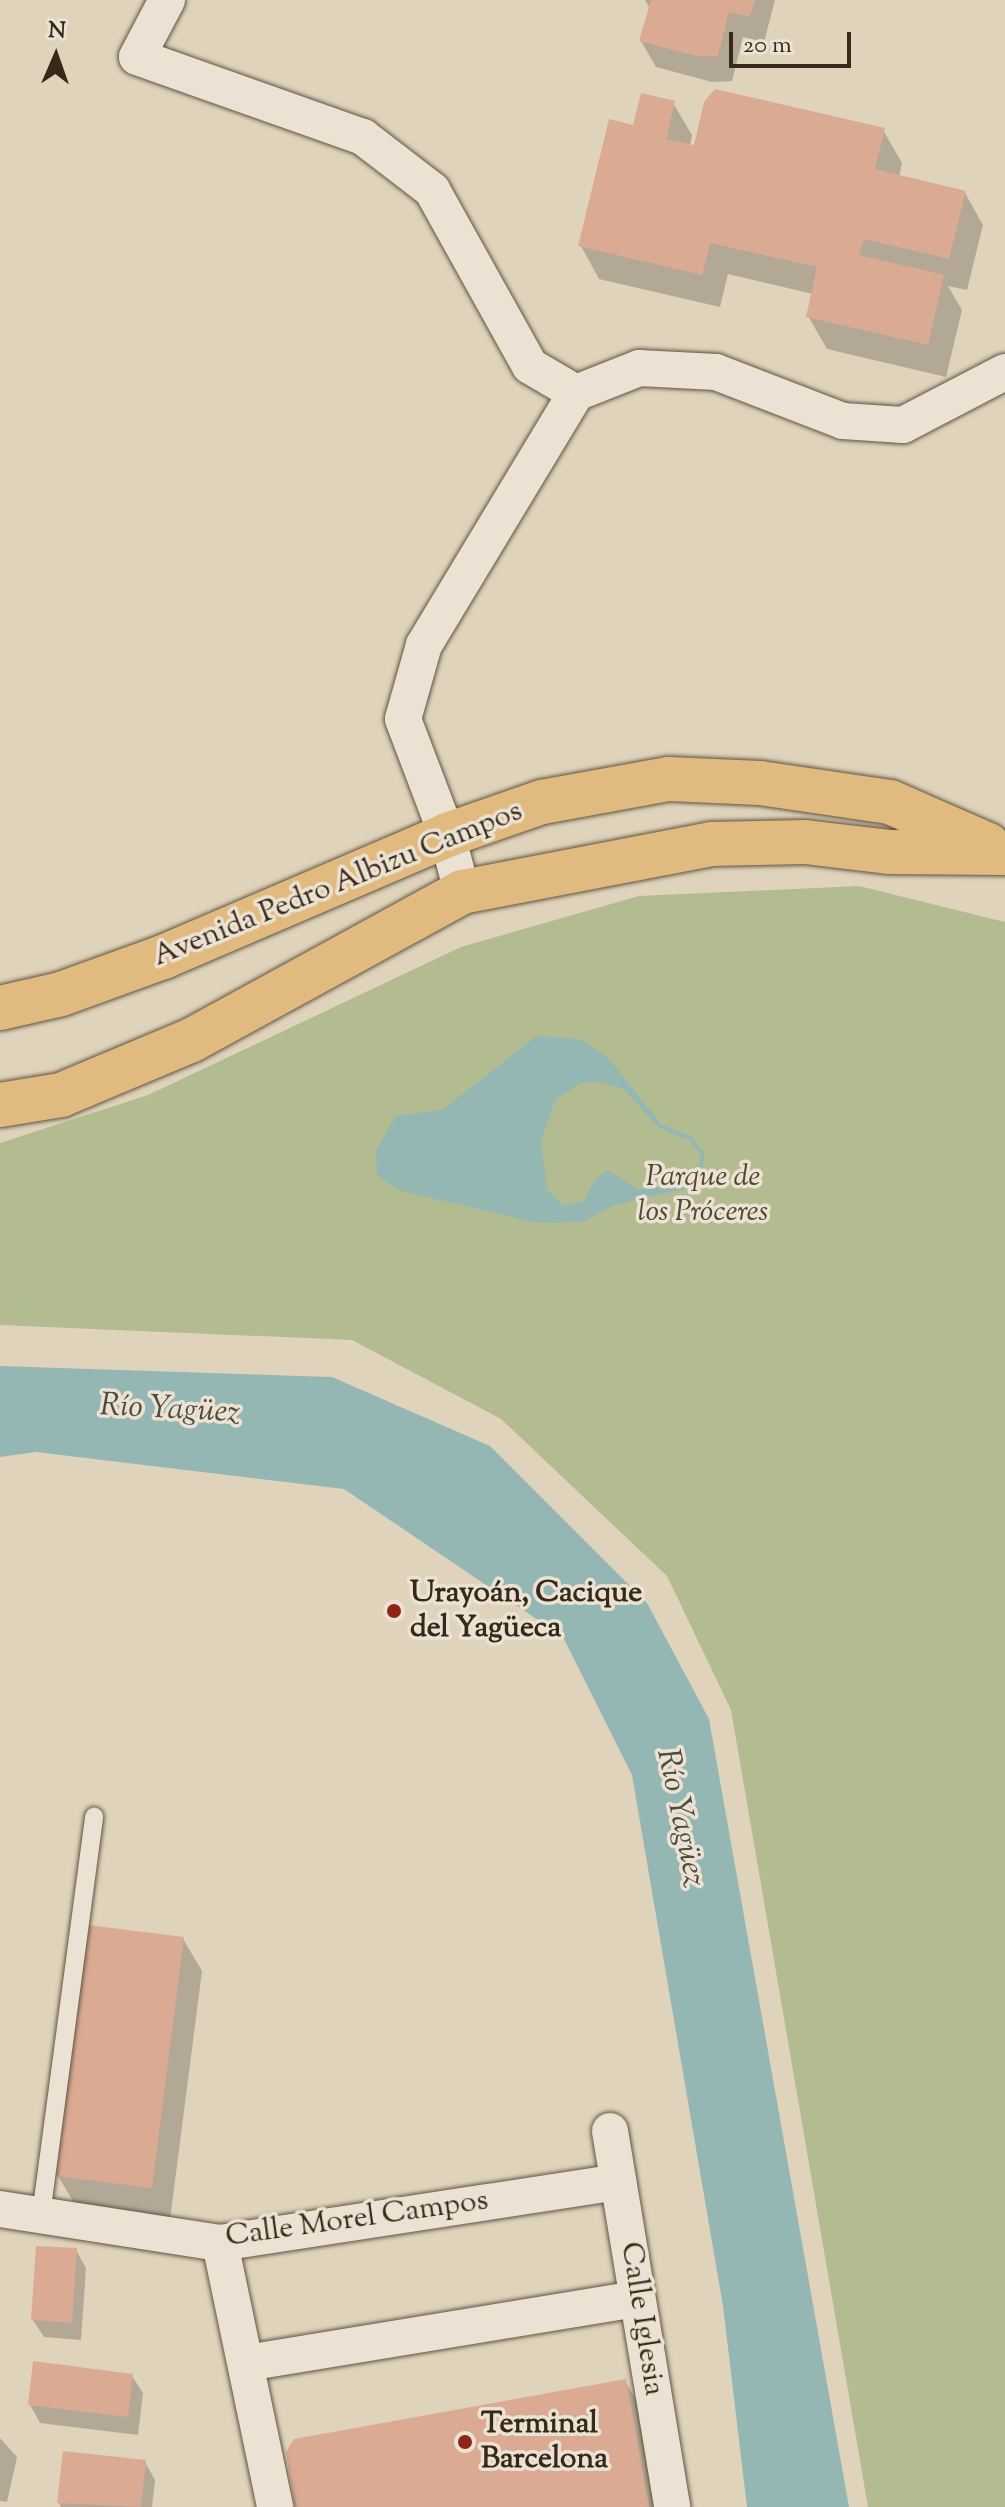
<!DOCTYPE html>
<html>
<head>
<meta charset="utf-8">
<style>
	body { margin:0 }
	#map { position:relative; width:1005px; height:2507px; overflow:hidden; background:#e0d3bb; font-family:"Sorts Mill Goudy",serif }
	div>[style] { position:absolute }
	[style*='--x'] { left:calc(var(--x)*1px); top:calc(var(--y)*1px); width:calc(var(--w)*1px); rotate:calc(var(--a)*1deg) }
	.green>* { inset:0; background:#b2bc90 }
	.water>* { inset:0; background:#94b7b3 }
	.shadow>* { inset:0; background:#0003 }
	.building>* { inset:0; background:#dbaa92 }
	.roads { filter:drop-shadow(0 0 2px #615442) drop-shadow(0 0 2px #615442) }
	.lane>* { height:18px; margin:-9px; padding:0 9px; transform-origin:9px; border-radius:9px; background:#ebe2d3 }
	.street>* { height:36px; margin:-18px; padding:0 18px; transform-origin:18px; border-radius:18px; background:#ebe2d3 }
	.primary>* { height:44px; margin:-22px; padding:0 22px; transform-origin:22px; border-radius:22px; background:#e0ba7e }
	.dots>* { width:22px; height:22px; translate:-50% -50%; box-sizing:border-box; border:4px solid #ebe2d3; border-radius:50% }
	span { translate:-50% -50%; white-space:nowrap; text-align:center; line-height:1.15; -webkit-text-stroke:7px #ebe2d3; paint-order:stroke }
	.street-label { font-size:30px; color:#37291a }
	.park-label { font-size:30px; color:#504632; font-style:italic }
	.poi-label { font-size:30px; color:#37291a; font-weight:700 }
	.left { translate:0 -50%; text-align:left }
	.water-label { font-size:32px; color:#4e4c40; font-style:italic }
	.north { position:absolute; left:16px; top:16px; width:80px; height:80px; -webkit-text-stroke:6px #ebe2d3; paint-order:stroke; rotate:2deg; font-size:22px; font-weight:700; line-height:32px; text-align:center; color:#37291a }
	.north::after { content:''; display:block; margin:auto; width:28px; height:36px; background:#37291a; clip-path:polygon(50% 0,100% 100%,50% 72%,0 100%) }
	.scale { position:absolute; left:729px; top:32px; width:122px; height:36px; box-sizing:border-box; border:4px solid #37291a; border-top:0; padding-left:10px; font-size:24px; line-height:28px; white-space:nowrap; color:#37291a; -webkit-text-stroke:6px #ebe2d3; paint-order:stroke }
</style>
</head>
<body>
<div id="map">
	<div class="green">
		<div style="clip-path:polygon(859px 886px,1005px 922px,1005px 2507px,868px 2507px,731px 1710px,667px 1576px,501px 1419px,352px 1340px,0 1325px,0 1143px,148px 1095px,461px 947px,639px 896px)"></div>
	</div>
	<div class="water">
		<div style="clip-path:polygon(evenodd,537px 1036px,580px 1039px,608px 1058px,661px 1124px,692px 1137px,705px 1154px,701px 1176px,684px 1189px,614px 1205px,583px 1222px,538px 1223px,398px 1190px,377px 1175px,376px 1150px,396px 1116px,442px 1110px,537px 1036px,600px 1082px,624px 1089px,659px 1128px,689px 1140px,701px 1155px,697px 1174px,683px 1186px,637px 1189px,608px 1170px,596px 1178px,584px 1201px,563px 1206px,547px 1189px,541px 1141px,555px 1100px,580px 1083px,600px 1082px)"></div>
		<div style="clip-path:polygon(0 1366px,332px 1377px,490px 1446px,647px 1603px,709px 1719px,849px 2507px,747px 2507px,723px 2306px,632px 1775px,563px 1637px,344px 1489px,36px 1452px,0 1457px)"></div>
	</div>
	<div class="shadow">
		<div style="clip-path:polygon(645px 0,775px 0,764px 42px,743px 37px,732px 81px,712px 82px,656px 67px,641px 41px,650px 9px)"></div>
		<div style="clip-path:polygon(673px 103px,692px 135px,690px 146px,883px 130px,902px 163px,899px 177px,965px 193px,983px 225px,967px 290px,948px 286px,962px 310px,946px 377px,827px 349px,808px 316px,813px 294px,728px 274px,720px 307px,599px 279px,581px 246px,635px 127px)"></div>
		<div style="clip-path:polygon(183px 1939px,202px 1971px,170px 2220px,77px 2208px,58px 2176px)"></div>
		<div style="clip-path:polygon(76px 2250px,86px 2268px,81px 2340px,44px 2337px,33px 2320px)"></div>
		<div style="clip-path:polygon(132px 2376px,143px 2393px,138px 2435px,40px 2423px,30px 2405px)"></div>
		<div style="clip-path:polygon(625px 2381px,644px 2413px,661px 2507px,297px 2507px)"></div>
		<div style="clip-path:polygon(0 2438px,17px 2457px,7px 2502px,0 2501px)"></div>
		<div style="clip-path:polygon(145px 2462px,155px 2480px,152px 2507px,61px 2507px,59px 2503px)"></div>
	</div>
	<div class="building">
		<div style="clip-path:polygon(651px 0,755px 0,750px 17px,729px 12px,718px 56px,696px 56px,639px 41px)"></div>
		<div style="clip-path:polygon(715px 89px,885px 128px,875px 169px,966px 191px,949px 259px,864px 239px,859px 255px,944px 275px,928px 345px,806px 317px,817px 267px,710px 243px,702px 275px,578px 246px,609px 119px,633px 125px,641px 93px,675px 101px,666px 139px,694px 145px,704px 102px)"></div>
		<div style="clip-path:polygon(88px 1925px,184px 1937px,152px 2188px,56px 2176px)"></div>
		<div style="clip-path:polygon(36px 2246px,77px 2248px,72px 2323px,31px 2320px)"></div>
		<div style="clip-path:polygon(33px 2361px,133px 2374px,128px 2417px,28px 2405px)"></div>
		<div style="clip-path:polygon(626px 2379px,649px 2507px,295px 2507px,286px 2452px,294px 2439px)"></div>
		<div style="clip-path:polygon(63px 2451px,146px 2460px,141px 2507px,57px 2503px)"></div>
	</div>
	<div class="roads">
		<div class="lane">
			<div style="--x:41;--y:2215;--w:402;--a:-82.4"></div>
		</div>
		<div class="street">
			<div style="--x:167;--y:0;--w:64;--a:117.8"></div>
			<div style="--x:137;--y:57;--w:240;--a:19.5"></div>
			<div style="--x:363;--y:137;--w:87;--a:37.5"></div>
			<div style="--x:432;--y:190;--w:201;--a:60.9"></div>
			<div style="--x:530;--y:366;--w:53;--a:30.4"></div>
			<div style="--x:462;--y:892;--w:59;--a:-104.7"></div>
			<div style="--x:447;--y:835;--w:124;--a:-110.8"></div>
			<div style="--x:403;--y:719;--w:77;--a:-74.2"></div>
			<div style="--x:424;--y:645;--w:294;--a:-58.9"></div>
			<div style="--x:576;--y:393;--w:68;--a:-21.6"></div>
			<div style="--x:639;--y:368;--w:77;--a:3"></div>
			<div style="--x:716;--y:372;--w:136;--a:21.1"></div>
			<div style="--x:843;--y:421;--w:60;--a:3.8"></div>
			<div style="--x:903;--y:425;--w:115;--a:-27.5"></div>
			<div style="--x:610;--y:2131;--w:381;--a:80.6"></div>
			<div style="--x:0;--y:2209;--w:223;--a:8.8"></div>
			<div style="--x:220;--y:2243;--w:403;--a:-8.7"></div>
			<div style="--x:220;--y:2243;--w:270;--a:78.2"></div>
			<div style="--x:246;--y:2363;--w:396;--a:-9.3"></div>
		</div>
		<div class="primary">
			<div style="--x:0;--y:1008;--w:63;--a:-12.9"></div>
			<div style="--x:61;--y:994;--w:109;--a:-19.9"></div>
			<div style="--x:163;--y:957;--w:309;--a:-23.2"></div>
			<div style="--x:447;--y:835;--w:101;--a:-19.2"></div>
			<div style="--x:542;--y:802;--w:129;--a:-10.3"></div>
			<div style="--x:669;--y:779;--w:91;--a:2.5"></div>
			<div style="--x:760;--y:783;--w:131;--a:8.3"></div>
			<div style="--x:890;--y:802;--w:107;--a:23.7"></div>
			<div style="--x:0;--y:1105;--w:62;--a:-9.3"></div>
			<div style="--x:61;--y:1095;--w:142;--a:-22.8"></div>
			<div style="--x:192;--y:1040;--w:308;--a:-28.7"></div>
			<div style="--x:462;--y:892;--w:255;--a:-10.9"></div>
			<div style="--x:712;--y:844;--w:93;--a:-1.2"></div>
			<div style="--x:805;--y:842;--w:86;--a:6.7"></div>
			<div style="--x:890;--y:852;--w:115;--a:0.5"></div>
		</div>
	</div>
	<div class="dots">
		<div style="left:394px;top:1611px;background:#8f2418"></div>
		<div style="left:465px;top:2442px;background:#8f2418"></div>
	</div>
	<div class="street-label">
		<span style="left:338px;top:885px;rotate:-22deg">Avenida Pedro Albizu Campos</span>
		<span style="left:357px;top:2220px;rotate:-8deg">Calle Morel Campos</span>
		<span style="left:641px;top:2319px;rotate:81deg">Calle Iglesia</span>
	</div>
	<div class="park-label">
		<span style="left:703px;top:1195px">Parque de<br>los Próceres</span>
	</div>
	<div class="poi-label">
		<span class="left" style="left:410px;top:1611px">Urayoán, Cacique<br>del Yagüeca</span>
		<span class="left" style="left:481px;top:2442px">Terminal<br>Barcelona</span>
	</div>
	<div class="water-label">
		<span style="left:170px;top:1410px;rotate:3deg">Río Yagüez</span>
		<span style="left:680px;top:1818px;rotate:78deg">Río Yagüez</span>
	</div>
	<div class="north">N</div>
	<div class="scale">20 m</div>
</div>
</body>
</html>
